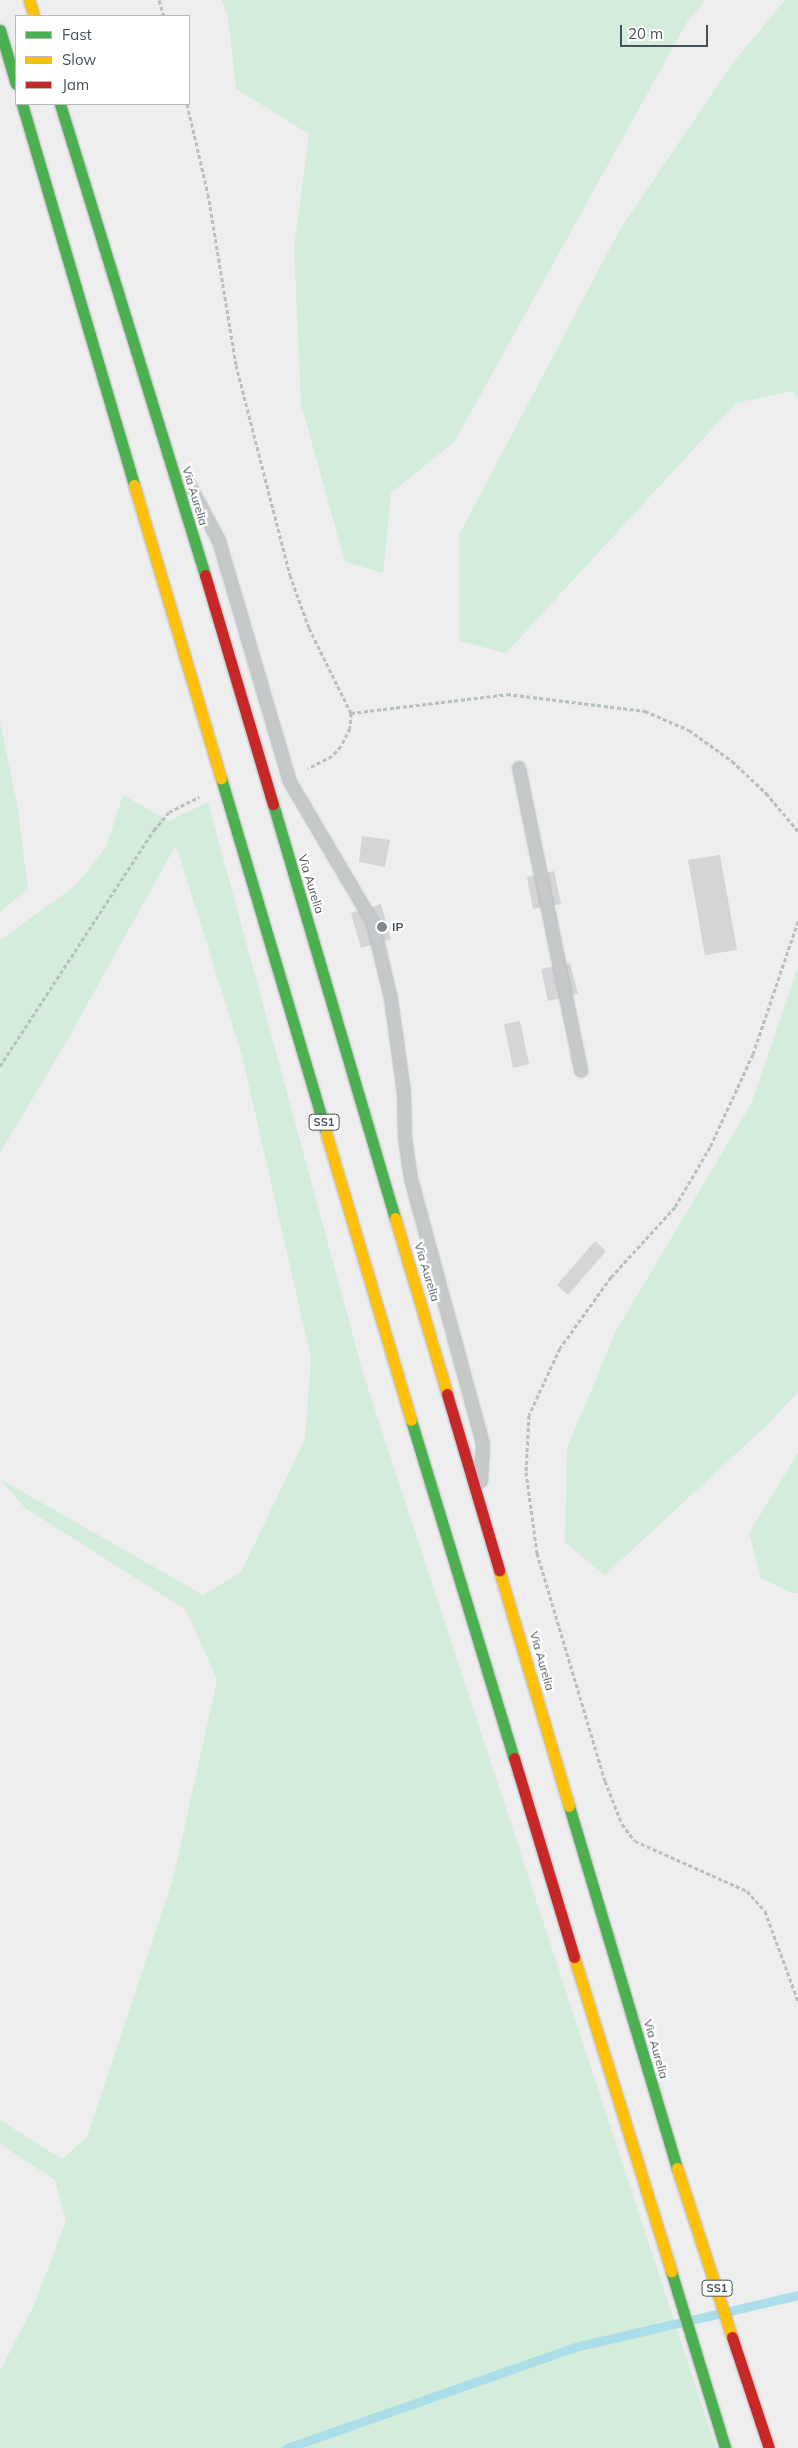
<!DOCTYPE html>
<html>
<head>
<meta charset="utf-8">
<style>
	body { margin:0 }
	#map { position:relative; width:798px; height:2448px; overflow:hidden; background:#efeeee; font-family:Mulish,sans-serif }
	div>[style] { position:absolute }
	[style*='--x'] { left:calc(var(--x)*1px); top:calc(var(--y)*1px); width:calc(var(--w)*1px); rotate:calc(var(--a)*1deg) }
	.green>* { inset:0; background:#d4ecdc }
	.stream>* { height:9px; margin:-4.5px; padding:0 4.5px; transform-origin:4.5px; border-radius:4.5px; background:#abdee8 }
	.building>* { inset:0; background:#d5d5d7 }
	.path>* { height:3px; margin-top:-1.5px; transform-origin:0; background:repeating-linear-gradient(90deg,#b6c0bd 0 4px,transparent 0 6.5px) }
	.roads { filter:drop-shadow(0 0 1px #b4b8bd) drop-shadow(0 0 1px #b4b8bd) }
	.lane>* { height:12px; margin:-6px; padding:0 6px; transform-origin:6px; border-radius:6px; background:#c6c9ca }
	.fast>* { height:11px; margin:-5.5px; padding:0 5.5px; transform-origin:5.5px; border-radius:5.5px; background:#4caf50 }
	.slow>* { height:11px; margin:-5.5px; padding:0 5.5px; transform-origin:5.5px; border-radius:5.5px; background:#ffc107 }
	.jam>* { height:11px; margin:-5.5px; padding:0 5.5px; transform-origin:5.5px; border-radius:5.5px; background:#c62828 }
	.dots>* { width:14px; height:14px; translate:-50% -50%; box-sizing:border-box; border:2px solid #fff; border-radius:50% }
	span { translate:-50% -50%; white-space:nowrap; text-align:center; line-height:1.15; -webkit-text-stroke:4.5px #fff; paint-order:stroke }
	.shield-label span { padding:1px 4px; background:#fff; border:1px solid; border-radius:4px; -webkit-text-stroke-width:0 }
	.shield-label { font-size:11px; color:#475159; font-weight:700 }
	.street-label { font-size:12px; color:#475159 }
	.poi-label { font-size:12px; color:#475159; font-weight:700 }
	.left { translate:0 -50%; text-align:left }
	.legend { position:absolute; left:15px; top:15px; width:175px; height:90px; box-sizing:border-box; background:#fff; border:1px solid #b5b9bd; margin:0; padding:6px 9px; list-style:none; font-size:15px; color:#475159 }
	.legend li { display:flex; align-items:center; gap:10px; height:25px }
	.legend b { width:25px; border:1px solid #b5b9bd }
	.scale { position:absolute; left:620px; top:25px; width:88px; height:22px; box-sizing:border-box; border:2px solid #475159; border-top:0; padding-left:6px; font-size:15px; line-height:18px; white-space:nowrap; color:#475159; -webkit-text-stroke:4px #fff; paint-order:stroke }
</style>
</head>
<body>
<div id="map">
	<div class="green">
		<div style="clip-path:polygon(222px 0,706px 0,687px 22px,455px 441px,391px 493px,383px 573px,345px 562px,301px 404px,294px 247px,309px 134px,236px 89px,228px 17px)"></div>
		<div style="clip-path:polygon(785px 0,798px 0,798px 397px,792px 391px,736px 403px,506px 653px,459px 641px,459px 535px,619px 231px,732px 64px)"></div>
		<div style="clip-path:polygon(0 722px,18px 809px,28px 889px,0 912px)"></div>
		<div style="clip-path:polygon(123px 795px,169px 821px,208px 802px,364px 1376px,716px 2448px,0 2448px,0 2371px,34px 2305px,66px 2221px,55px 2180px,0 2144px,0 2120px,62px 2159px,87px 2137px,174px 1875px,217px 1680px,186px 1610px,25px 1508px,0 1479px,203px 1595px,241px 1572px,305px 1439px,311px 1358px,242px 1056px,176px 845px,64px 1046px,0 1153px,0 940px,75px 886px,106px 847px)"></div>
		<div style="clip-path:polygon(798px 967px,798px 1392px,768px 1424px,605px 1575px,565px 1543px,567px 1448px,616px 1331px,751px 1104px)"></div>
		<div style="clip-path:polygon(798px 1453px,798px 1593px,792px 1593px,761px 1578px,749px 1533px)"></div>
	</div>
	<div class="stream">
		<div style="--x:287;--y:2448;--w:309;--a:-19.3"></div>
		<div style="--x:579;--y:2346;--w:225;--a:-13.1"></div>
	</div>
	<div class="building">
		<div style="clip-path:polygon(362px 836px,390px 840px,385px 867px,359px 862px)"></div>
		<div style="clip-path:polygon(720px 855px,737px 950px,705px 955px,688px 860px)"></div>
		<div style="clip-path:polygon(554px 871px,561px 904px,533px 909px,527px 877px)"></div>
		<div style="clip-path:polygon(381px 904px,391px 939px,361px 948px,351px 913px)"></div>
		<div style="clip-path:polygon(570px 963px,578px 994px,548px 1001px,541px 969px)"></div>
		<div style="clip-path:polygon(520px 1021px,529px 1064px,513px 1068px,504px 1024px)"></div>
		<div style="clip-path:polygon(595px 1241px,606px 1251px,568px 1295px,557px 1285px)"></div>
	</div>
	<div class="path">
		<div style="--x:159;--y:0;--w:17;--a:73"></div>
		<div style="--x:187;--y:104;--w:92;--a:76.9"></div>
		<div style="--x:208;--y:194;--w:173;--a:80.7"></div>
		<div style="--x:236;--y:365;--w:217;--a:75.6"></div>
		<div style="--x:290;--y:575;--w:56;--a:70.3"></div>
		<div style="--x:309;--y:628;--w:95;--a:63.7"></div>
		<div style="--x:351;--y:713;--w:15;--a:94"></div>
		<div style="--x:350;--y:728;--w:20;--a:117"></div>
		<div style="--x:341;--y:746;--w:13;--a:132"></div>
		<div style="--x:332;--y:756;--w:27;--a:153"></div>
		<div style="--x:351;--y:713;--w:157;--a:-6.9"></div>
		<div style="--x:507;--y:694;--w:139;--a:7"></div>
		<div style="--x:645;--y:711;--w:48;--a:23.4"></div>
		<div style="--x:689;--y:730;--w:53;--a:35.8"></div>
		<div style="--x:732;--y:761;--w:47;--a:43.3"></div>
		<div style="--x:766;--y:793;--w:50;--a:49.9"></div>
		<div style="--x:798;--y:921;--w:140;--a:108.7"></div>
		<div style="--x:753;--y:1054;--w:102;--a:114.8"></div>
		<div style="--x:710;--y:1147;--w:69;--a:120.3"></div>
		<div style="--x:675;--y:1207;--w:95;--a:132.4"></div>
		<div style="--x:611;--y:1277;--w:87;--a:125.7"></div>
		<div style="--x:560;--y:1348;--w:74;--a:114.8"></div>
		<div style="--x:529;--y:1415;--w:57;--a:93"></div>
		<div style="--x:526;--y:1472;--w:82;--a:82.3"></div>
		<div style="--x:537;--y:1553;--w:238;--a:73.4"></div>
		<div style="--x:605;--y:1781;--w:46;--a:68.4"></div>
		<div style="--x:622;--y:1824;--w:21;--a:53"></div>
		<div style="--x:635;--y:1841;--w:123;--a:24.1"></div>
		<div style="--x:747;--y:1891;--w:27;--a:48"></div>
		<div style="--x:765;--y:1911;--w:96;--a:69.9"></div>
		<div style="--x:0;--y:1066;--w:282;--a:-56.9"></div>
		<div style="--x:154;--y:830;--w:23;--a:-50"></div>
		<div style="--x:169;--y:812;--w:34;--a:-27"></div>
	</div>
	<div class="roads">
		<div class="lane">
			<div style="--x:187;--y:480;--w:69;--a:62.3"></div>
			<div style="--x:219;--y:541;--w:251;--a:73.6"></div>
			<div style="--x:290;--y:782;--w:164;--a:59.5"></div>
			<div style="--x:373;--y:923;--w:78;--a:76.7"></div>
			<div style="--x:391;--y:999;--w:95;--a:82.1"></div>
			<div style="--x:404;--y:1093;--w:45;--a:88.7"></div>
			<div style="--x:405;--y:1138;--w:41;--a:81.7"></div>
			<div style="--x:411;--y:1179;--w:275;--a:74.8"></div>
			<div style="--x:483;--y:1444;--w:37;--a:93"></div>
			<div style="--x:519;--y:768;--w:309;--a:78.4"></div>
		</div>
		<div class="fast">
			<div style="--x:0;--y:30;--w:56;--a:73.5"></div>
			<div style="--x:22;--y:104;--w:397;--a:73.6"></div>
			<div style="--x:60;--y:104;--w:493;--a:72.9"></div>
			<div style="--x:221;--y:778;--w:370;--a:73.5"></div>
			<div style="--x:273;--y:804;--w:432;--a:73.6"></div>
			<div style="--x:411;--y:1420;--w:353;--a:73.1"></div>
			<div style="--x:569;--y:1806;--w:378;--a:73.4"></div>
			<div style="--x:671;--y:2271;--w:185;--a:73"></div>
		</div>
		<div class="slow">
			<div style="--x:29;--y:0;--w:17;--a:73"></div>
			<div style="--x:134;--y:485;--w:306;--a:73.5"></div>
			<div style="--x:326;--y:1133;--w:299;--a:73.5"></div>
			<div style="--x:395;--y:1218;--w:184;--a:73.5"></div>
			<div style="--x:499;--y:1570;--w:246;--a:73.5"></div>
			<div style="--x:574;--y:1957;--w:329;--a:72.8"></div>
			<div style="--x:677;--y:2168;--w:178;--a:72"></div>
		</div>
		<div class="jam">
			<div style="--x:205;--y:575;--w:239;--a:73.5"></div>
			<div style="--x:447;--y:1394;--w:184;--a:73.5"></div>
			<div style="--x:514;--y:1758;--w:208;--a:73.2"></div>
			<div style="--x:732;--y:2337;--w:117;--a:71.6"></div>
		</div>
	</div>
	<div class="dots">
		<div style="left:382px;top:927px;background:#82888d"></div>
	</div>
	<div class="shield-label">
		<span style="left:324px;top:1122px">SS1</span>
		<span style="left:717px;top:2288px">SS1</span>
	</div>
	<div class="street-label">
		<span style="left:195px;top:496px;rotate:73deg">Via Aurelia</span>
		<span style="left:311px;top:884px;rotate:73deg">Via Aurelia</span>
		<span style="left:427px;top:1272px;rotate:73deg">Via Aurelia</span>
		<span style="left:542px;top:1661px;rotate:74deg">Via Aurelia</span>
		<span style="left:656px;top:2049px;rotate:74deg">Via Aurelia</span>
	</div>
	<div class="poi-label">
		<span class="left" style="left:392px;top:927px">IP</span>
	</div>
	<ul class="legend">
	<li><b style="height:6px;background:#4caf50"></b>Fast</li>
	<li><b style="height:6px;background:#ffc107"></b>Slow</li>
	<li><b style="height:6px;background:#c62828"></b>Jam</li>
	</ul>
	<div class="scale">20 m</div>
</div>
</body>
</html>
